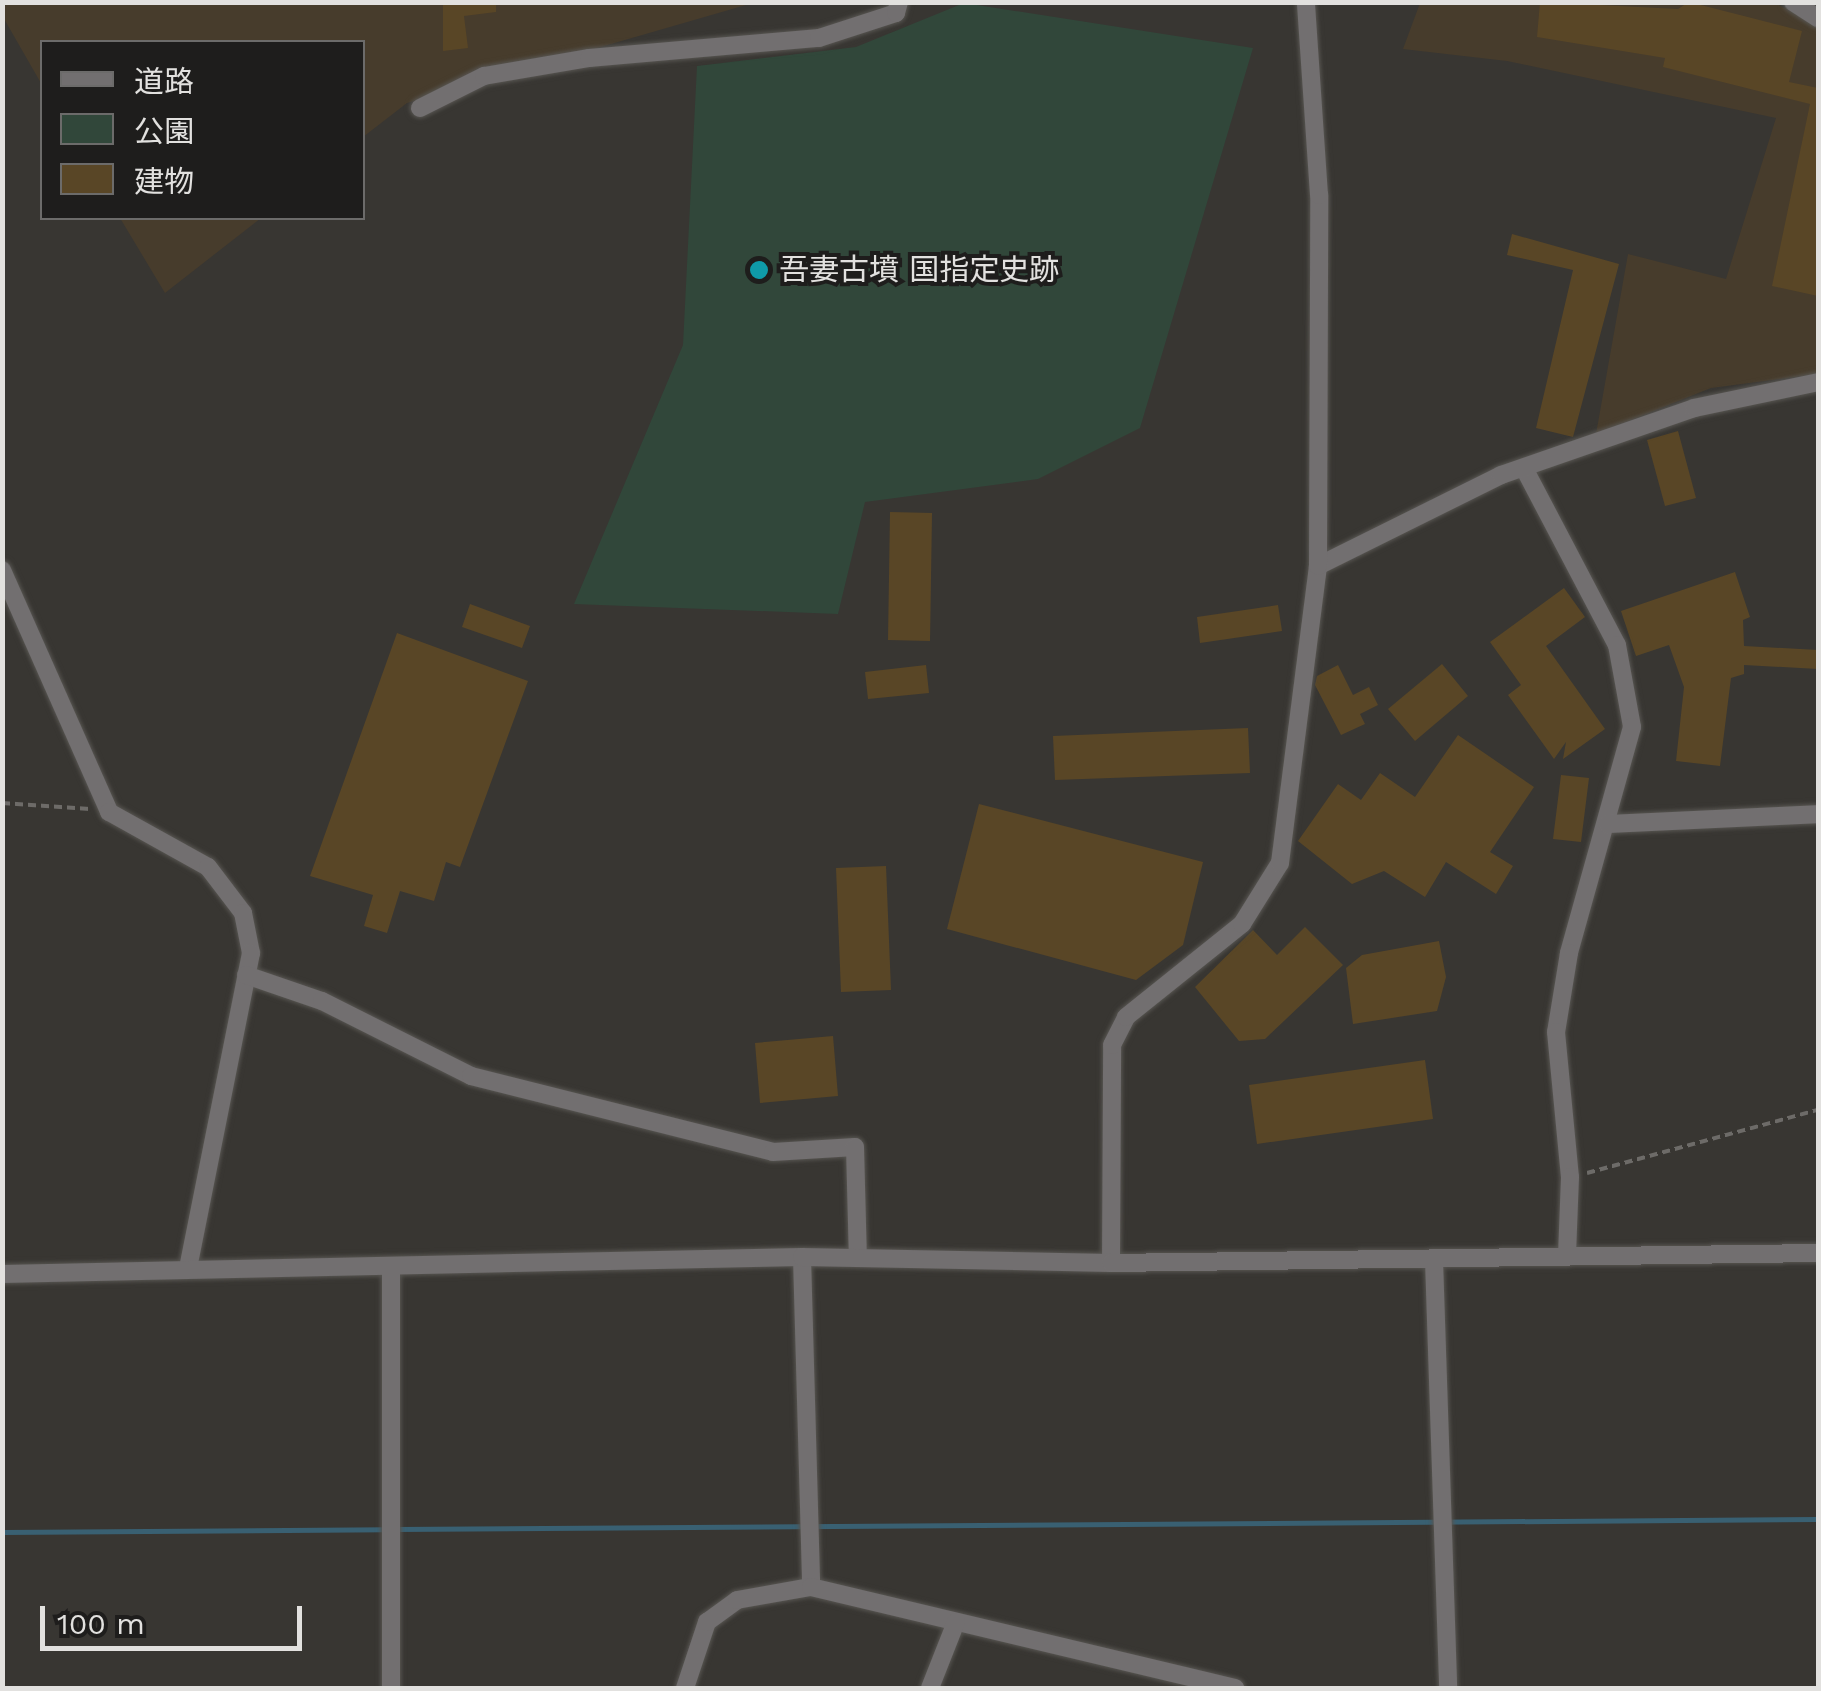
<!DOCTYPE html>
<html>
<head>
<meta charset="utf-8">
<style>
	body { margin:0 }
	#map { position:relative; width:1821px; height:1691px; overflow:hidden; background:#383632; font-family:"Work Sans","Noto Sans JP",sans-serif }
	div>[style] { position:absolute }
	[style*='--x'] { left:calc(var(--x)*1px); top:calc(var(--y)*1px); width:calc(var(--w)*1px); rotate:calc(var(--a)*1deg) }
	.industrial>* { inset:0; background:#473c2c }
	.green>* { inset:0; background:#31473a }
	.stream>* { height:5px; margin:-2.5px; padding:0 2.5px; transform-origin:2.5px; border-radius:2.5px; background:#396072 }
	.building>* { inset:0; background:#594626 }
	.path>* { height:4px; margin-top:-2px; transform-origin:0; background:repeating-linear-gradient(90deg,#6d6b68 0 8px,transparent 0 13px) }
	.roads { filter:drop-shadow(0 0 2px #575551) drop-shadow(0 0 2px #575551) }
	.minor>* { height:18px; margin:-9px; padding:0 9px; transform-origin:9px; border-radius:9px; background:#726f70 }
	.dots>* { width:28px; height:28px; translate:-50% -50%; box-sizing:border-box; border:5px solid #1e1d1c; border-radius:50% }
	span { translate:-50% -50%; white-space:nowrap; text-align:center; line-height:1.15; -webkit-text-stroke:8px #1e1d1c; paint-order:stroke }
	.poi-label { font-size:30px; color:#e2e1df }
	.left { translate:0 -50%; text-align:left }
	.frame { position:absolute; inset:0; border:5px solid #e2e1df; pointer-events:none }
	.legend { position:absolute; left:40px; top:40px; width:325px; height:180px; box-sizing:border-box; background:#1e1d1c; border:2px solid #6c6b6a; margin:0; padding:12px 18px; list-style:none; font-size:30px; color:#e2e1df }
	.legend li { display:flex; align-items:center; gap:20px; height:50px }
	.legend b { width:50px; border:2px solid #6c6b6a }
	.scale { position:absolute; left:40px; top:1606px; width:262px; height:45px; box-sizing:border-box; border:5px solid #e2e1df; border-top:0; padding-left:12px; font-size:30px; line-height:35px; white-space:nowrap; color:#e2e1df; -webkit-text-stroke:8px #1e1d1c; paint-order:stroke }
</style>
</head>
<body>
<div id="map">
	<div class="industrial">
		<div style="clip-path:polygon(2px 3px,753px 3px,407px 103px,363px 137px,362px 42px,42px 42px,42px 85px,3px 17px)"></div>
		<div style="clip-path:polygon(1420px 3px,1775px 3px,1818px 26px,1818px 374px,1711px 388px,1596px 434px,1628px 254px,1726px 279px,1776px 118px,1507px 61px,1403px 49px)"></div>
		<div style="clip-path:polygon(120px 218px,261px 218px,165px 293px)"></div>
	</div>
	<div class="green">
		<div style="clip-path:polygon(964px 3px,1253px 48px,1140px 428px,1038px 479px,865px 502px,838px 614px,574px 604px,683px 345px,697px 66px,856px 47px)"></div>
	</div>
	<div class="stream">
		<div style="--x:397;--y:1529;--w:1421;--a:-0.4"></div>
		<div style="--x:2;--y:1532;--w:384;--a:-0.4"></div>
	</div>
	<div class="building">
		<div style="clip-path:polygon(443px 2px,496px 2px,496px 12px,464px 16px,468px 48px,443px 51px)"></div>
		<div style="clip-path:polygon(1540px 2px,1678px 9px,1689px 2px,1802px 31px,1789px 82px,1818px 88px,1818px 296px,1772px 286px,1810px 104px,1663px 67px,1665px 58px,1537px 37px)"></div>
		<div style="clip-path:polygon(1512px 234px,1619px 264px,1573px 437px,1536px 428px,1573px 270px,1507px 255px)"></div>
		<div style="clip-path:polygon(1678px 431px,1696px 498px,1665px 506px,1647px 440px)"></div>
		<div style="clip-path:polygon(890px 512px,932px 513px,930px 641px,888px 640px)"></div>
		<div style="clip-path:polygon(1735px 572px,1750px 617px,1743px 620px,1744px 646px,1818px 650px,1818px 669px,1744px 665px,1744px 674px,1731px 678px,1720px 766px,1676px 761px,1684px 687px,1669px 645px,1636px 656px,1621px 611px)"></div>
		<div style="clip-path:polygon(1564px 588px,1585px 617px,1546px 646px,1605px 729px,1563px 759px,1566px 742px,1554px 759px,1508px 695px,1521px 685px,1490px 642px)"></div>
		<div style="clip-path:polygon(470px 604px,530px 626px,522px 648px,462px 627px)"></div>
		<div style="clip-path:polygon(1278px 605px,1282px 631px,1200px 643px,1197px 617px)"></div>
		<div style="clip-path:polygon(397px 633px,528px 681px,460px 867px,446px 862px,434px 901px,400px 891px,387px 933px,364px 926px,373px 895px,310px 876px)"></div>
		<div style="clip-path:polygon(1442px 664px,1468px 696px,1415px 741px,1388px 709px)"></div>
		<div style="clip-path:polygon(926px 665px,929px 693px,868px 699px,865px 672px)"></div>
		<div style="clip-path:polygon(1338px 665px,1353px 695px,1369px 687px,1378px 705px,1360px 714px,1365px 724px,1341px 735px,1315px 685px,1317px 676px)"></div>
		<div style="clip-path:polygon(1248px 728px,1250px 773px,1055px 780px,1053px 736px)"></div>
		<div style="clip-path:polygon(1458px 735px,1534px 787px,1490px 852px,1513px 866px,1496px 894px,1446px 862px,1425px 897px,1384px 871px,1352px 884px,1298px 841px,1338px 784px,1361px 800px,1380px 773px,1415px 797px)"></div>
		<div style="clip-path:polygon(1561px 775px,1589px 778px,1581px 842px,1553px 839px)"></div>
		<div style="clip-path:polygon(979px 804px,1203px 862px,1183px 945px,1136px 980px,947px 929px)"></div>
		<div style="clip-path:polygon(886px 866px,891px 990px,841px 992px,836px 868px)"></div>
		<div style="clip-path:polygon(1305px 927px,1343px 965px,1265px 1039px,1239px 1041px,1195px 987px,1253px 930px,1277px 955px)"></div>
		<div style="clip-path:polygon(1439px 941px,1446px 977px,1437px 1011px,1353px 1024px,1346px 968px,1362px 955px)"></div>
		<div style="clip-path:polygon(833px 1036px,838px 1096px,760px 1103px,755px 1043px)"></div>
		<div style="clip-path:polygon(1425px 1060px,1433px 1119px,1257px 1144px,1249px 1085px)"></div>
	</div>
	<div class="path">
		<div style="--x:2;--y:803;--w:88;--a:3.9"></div>
		<div style="--x:1587;--y:1173;--w:239;--a:-15.3"></div>
	</div>
	<div class="roads">
		<div class="minor">
			<div style="--x:1793;--y:2;--w:30;--a:33"></div>
			<div style="--x:420;--y:108;--w:72;--a:-26.6"></div>
			<div style="--x:484;--y:76;--w:107;--a:-9.7"></div>
			<div style="--x:589;--y:58;--w:231;--a:-5"></div>
			<div style="--x:819;--y:38;--w:81;--a:-18"></div>
			<div style="--x:896;--y:13;--w:11;--a:-75"></div>
			<div style="--x:1525;--y:470;--w:198;--a:62.3"></div>
			<div style="--x:1617;--y:645;--w:83;--a:79.6"></div>
			<div style="--x:1632;--y:727;--w:235;--a:105.6"></div>
			<div style="--x:1569;--y:953;--w:80;--a:99.3"></div>
			<div style="--x:1556;--y:1032;--w:146;--a:84.5"></div>
			<div style="--x:1570;--y:1177;--w:79;--a:92.2"></div>
			<div style="--x:1318;--y:566;--w:204;--a:-26.4"></div>
			<div style="--x:1501;--y:475;--w:204;--a:-19.1"></div>
			<div style="--x:1694;--y:408;--w:127;--a:-11.8"></div>
			<div style="--x:2;--y:570;--w:265;--a:66.1"></div>
			<div style="--x:109;--y:812;--w:113;--a:29.1"></div>
			<div style="--x:208;--y:867;--w:58;--a:52.7"></div>
			<div style="--x:243;--y:913;--w:41;--a:78.7"></div>
			<div style="--x:251;--y:953;--w:322;--a:101.3"></div>
			<div style="--x:1607;--y:824;--w:211;--a:-2.7"></div>
			<div style="--x:246;--y:975;--w:80;--a:18.9"></div>
			<div style="--x:322;--y:1001;--w:167;--a:26.7"></div>
			<div style="--x:471;--y:1076;--w:311;--a:14.1"></div>
			<div style="--x:773;--y:1152;--w:82;--a:-3.5"></div>
			<div style="--x:855;--y:1147;--w:111;--a:88.5"></div>
			<div style="--x:802;--y:1257;--w:330;--a:88.4"></div>
			<div style="--x:1434;--y:1260;--w:428;--a:88.1"></div>
			<div style="--x:1111;--y:1263;--w:218;--a:-89.7"></div>
			<div style="--x:1112;--y:1045;--w:31;--a:-63"></div>
			<div style="--x:1126;--y:1017;--w:149;--a:-38.7"></div>
			<div style="--x:1242;--y:924;--w:72;--a:-58.1"></div>
			<div style="--x:1280;--y:863;--w:299;--a:-82.7"></div>
			<div style="--x:1318;--y:566;--w:371;--a:-89.8"></div>
			<div style="--x:1319;--y:195;--w:193;--a:-93.9"></div>
			<div style="--x:2;--y:1274;--w:800;--a:-1.22"></div>
			<div style="--x:802;--y:1257;--w:309;--a:1.1"></div>
			<div style="--x:1111;--y:1263;--w:707;--a:-0.81"></div>
			<div style="--x:391;--y:1688;--w:421;--a:-90"></div>
			<div style="--x:685;--y:1688;--w:70;--a:-71.6"></div>
			<div style="--x:707;--y:1622;--w:37;--a:-36"></div>
			<div style="--x:737;--y:1600;--w:75;--a:-10"></div>
			<div style="--x:811;--y:1587;--w:436;--a:13.4"></div>
			<div style="--x:930;--y:1688;--w:71;--a:-68.5"></div>
		</div>
	</div>
	<div class="dots">
		<div style="left:759px;top:270px;background:#0f9aa8"></div>
	</div>
	<div class="poi-label">
		<span class="left" style="left:779px;top:270px">吾妻古墳 国指定史跡</span>
	</div>
	<div class="frame"></div>
	<ul class="legend">
	<li><b style="height:12px;background:#726f70"></b>道路</li>
	<li><b style="height:28px;background:#31473a"></b>公園</li>
	<li><b style="height:28px;background:#594626"></b>建物</li>
	</ul>
	<div class="scale">100 m</div>
</div>
</body>
</html>
